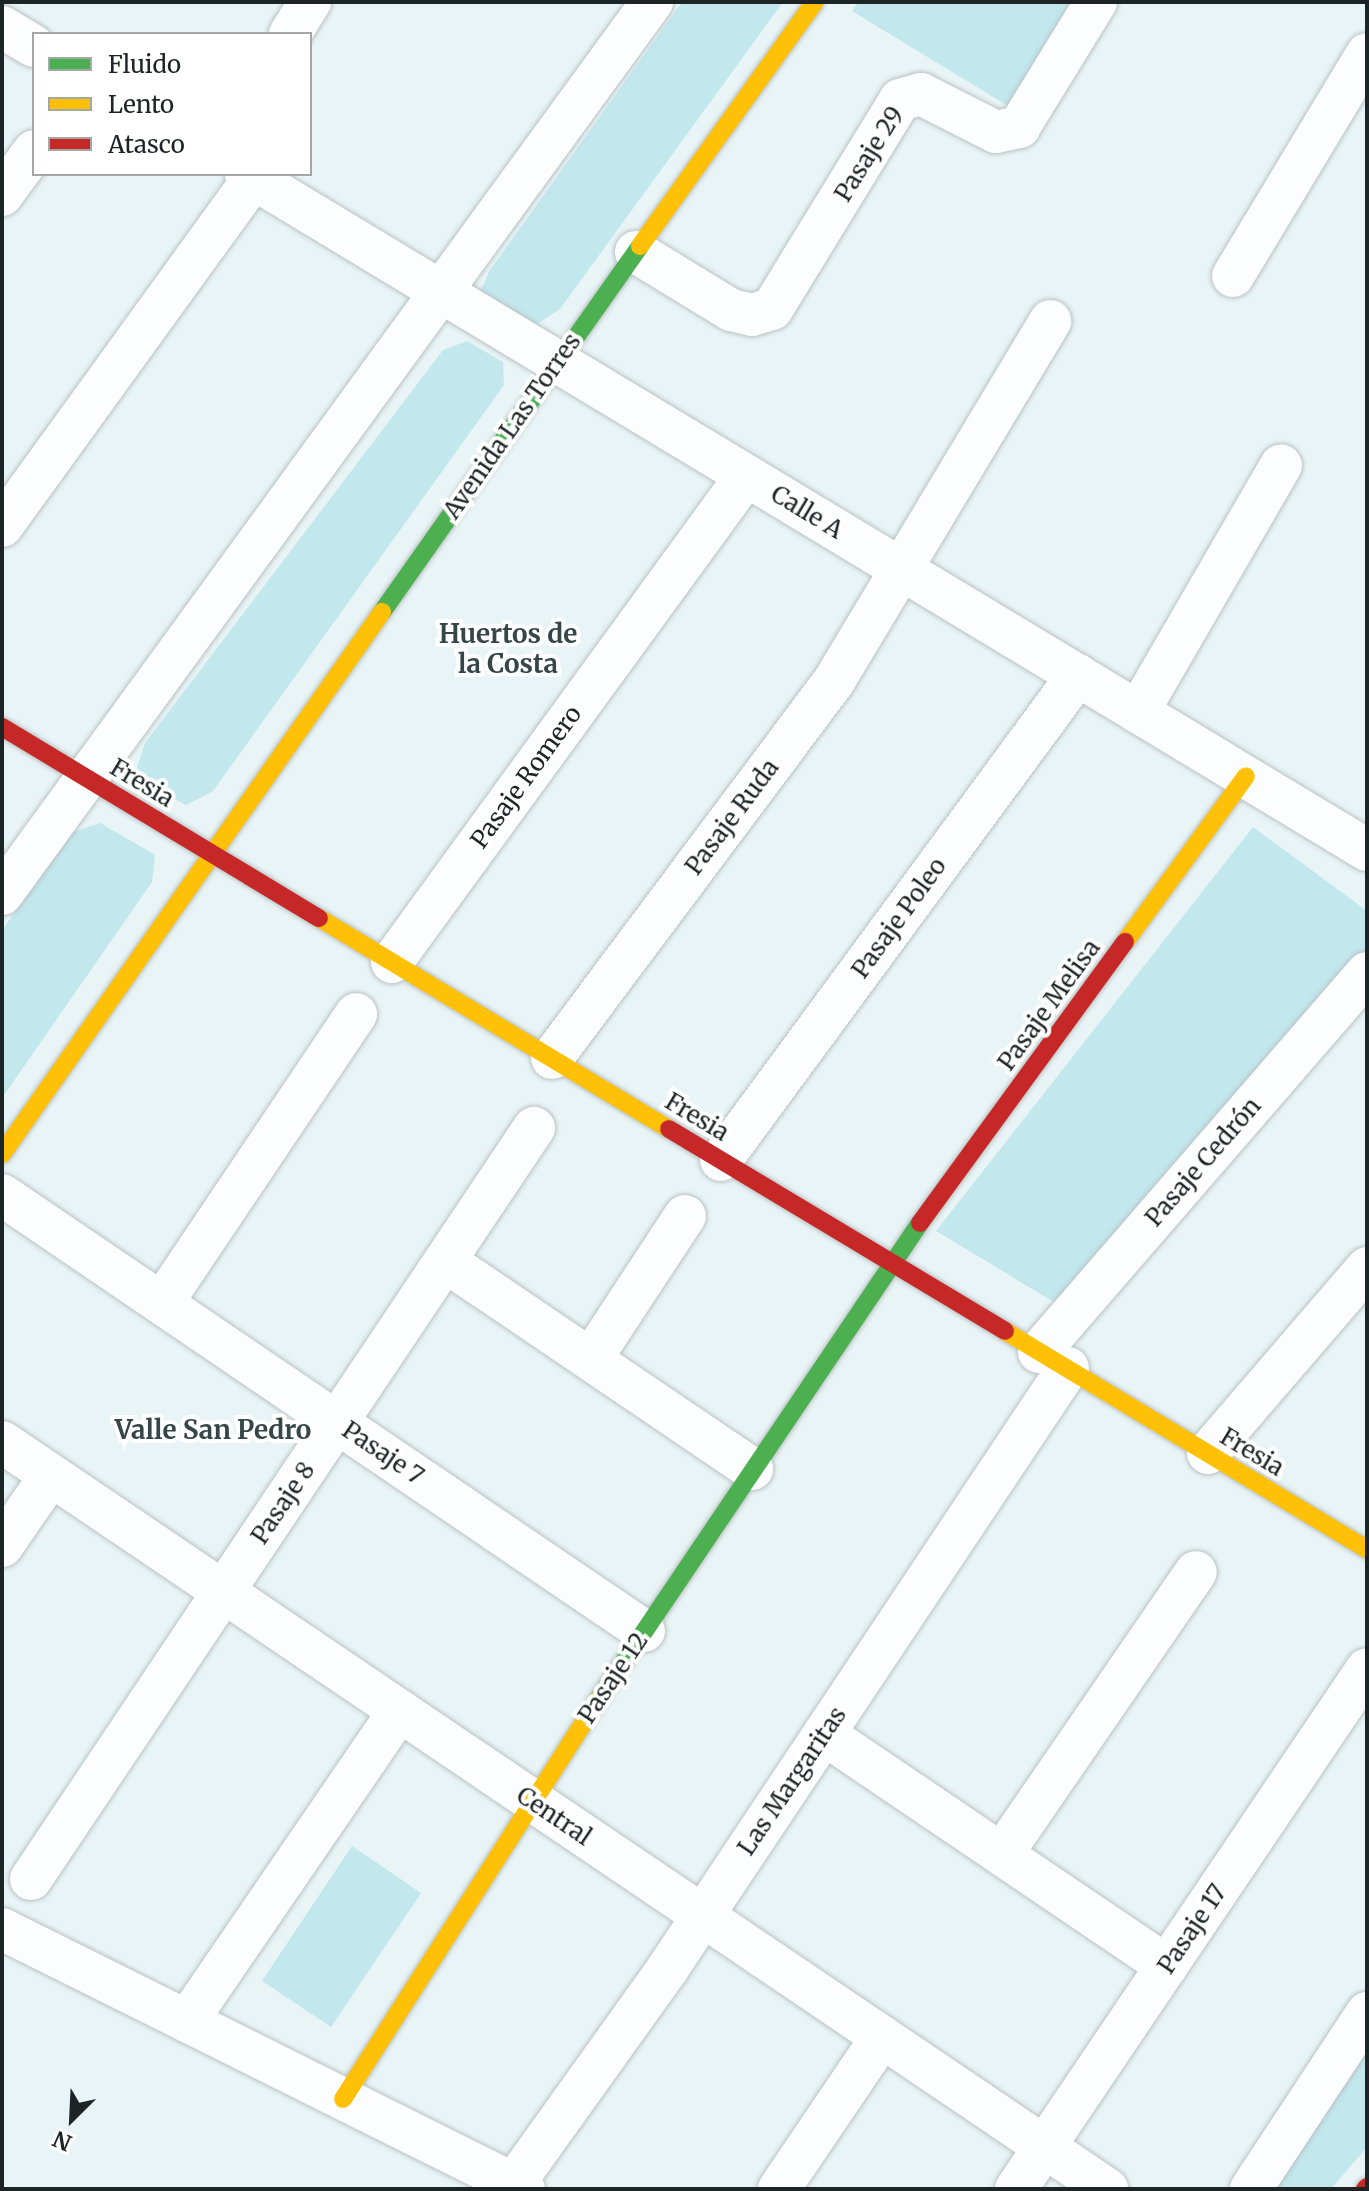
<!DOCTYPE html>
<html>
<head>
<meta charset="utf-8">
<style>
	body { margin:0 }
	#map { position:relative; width:1369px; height:2191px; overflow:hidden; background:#e9f4f6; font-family:Merriweather,serif }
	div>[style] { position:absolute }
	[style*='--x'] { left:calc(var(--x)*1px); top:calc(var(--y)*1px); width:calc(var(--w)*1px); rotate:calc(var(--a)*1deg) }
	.green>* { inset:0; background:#c2e7ed }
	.roads { filter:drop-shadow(0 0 2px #bac2c3) drop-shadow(0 0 2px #bac2c3) }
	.street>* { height:42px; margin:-21px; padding:0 21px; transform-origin:21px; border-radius:21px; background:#fcfdfe }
	.fast>* { height:18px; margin:-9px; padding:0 9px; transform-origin:9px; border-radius:9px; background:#4caf50 }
	.slow>* { height:18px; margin:-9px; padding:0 9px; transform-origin:9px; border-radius:9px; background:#ffc107 }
	.jam>* { height:18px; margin:-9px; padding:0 9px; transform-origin:9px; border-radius:9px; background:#c62828 }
	span { translate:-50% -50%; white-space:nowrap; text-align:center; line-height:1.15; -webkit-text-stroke:8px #fff; paint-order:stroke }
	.street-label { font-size:24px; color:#1c2425 }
	.neighbourhood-label { font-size:26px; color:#364648; font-weight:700 }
	.frame { position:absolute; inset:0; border:4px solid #1c2425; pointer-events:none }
	.legend { position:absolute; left:32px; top:32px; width:280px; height:144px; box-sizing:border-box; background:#fff; border:2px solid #a4a7a8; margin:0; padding:10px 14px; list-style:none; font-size:24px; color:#1c2425 }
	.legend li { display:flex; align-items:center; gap:16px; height:40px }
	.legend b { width:40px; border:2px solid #a4a7a8 }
	.north { position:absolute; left:32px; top:2079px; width:80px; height:80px; -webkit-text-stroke:6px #fff; paint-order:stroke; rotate:204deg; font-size:22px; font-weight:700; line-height:32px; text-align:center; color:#1c2425 }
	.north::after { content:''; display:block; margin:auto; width:28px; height:36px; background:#1c2425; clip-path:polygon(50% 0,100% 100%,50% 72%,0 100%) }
</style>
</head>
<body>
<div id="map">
	<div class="green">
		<div style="clip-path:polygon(682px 2px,783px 2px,560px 309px,532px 327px,478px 296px,490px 270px)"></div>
		<div style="clip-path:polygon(858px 2px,1070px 2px,1008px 106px,852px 11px)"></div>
		<div style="clip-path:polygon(467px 341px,503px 362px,504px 385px,213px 791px,186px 805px,134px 777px,145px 743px,443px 350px)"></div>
		<div style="clip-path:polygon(100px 823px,155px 855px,152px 882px,2px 1098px,2px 931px,67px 834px)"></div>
		<div style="clip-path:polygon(1253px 827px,1367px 911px,1367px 948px,1059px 1305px,936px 1231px)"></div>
		<div style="clip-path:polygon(352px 1846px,421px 1893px,331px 2027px,262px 1981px)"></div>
		<div style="clip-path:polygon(1367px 2049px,1367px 2147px,1331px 2189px,1274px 2189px)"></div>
	</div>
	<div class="roads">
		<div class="street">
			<div style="--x:2;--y:27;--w:37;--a:31"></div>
			<div style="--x:290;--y:34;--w:38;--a:-58"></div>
			<div style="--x:246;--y:174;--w:1309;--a:31.09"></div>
			<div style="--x:2;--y:195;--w:54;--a:-54"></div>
			<div style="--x:636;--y:252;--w:111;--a:31.4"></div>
			<div style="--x:731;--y:310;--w:22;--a:13"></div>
			<div style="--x:752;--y:315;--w:21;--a:-17"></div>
			<div style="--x:772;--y:309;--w:245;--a:-58.5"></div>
			<div style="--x:900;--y:100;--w:22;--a:-16"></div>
			<div style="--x:921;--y:94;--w:84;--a:26.9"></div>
			<div style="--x:996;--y:132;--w:24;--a:-12"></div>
			<div style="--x:1019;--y:127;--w:147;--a:-58.4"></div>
			<div style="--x:1233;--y:276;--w:259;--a:-58.9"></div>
			<div style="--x:2;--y:526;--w:430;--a:-54.1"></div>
			<div style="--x:1138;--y:712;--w:285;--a:-59.9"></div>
			<div style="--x:2;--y:894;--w:1104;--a:-53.92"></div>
			<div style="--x:392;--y:962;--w:601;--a:-53.93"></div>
			<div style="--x:552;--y:1058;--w:471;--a:-53.2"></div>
			<div style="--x:834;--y:681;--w:420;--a:-59"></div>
			<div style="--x:721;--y:1160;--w:602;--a:-53.64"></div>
			<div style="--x:2;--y:1195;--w:776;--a:34.18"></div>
			<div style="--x:445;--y:1261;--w:371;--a:34.1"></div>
			<div style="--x:162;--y:1303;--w:348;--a:-56.1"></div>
			<div style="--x:1039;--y:1352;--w:501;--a:-49.13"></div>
			<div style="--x:591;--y:1359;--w:171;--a:-56.7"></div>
			<div style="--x:2;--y:1442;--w:1334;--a:34.06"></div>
			<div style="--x:1208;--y:1453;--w:244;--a:-49.3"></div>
			<div style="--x:2;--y:1546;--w:86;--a:-55.4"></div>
			<div style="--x:824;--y:1734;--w:414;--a:34.1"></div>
			<div style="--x:1002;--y:1854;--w:342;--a:-55.5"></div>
			<div style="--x:31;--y:1879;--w:904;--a:-56.19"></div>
			<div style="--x:2;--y:1929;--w:583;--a:26.48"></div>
			<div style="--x:187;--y:2021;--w:376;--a:-55.6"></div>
			<div style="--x:510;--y:2189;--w:272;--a:-54.4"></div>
			<div style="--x:668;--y:1968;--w:721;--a:-56.31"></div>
			<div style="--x:779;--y:2189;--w:184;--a:-55.9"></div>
			<div style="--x:1016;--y:2189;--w:627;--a:-55.98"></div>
			<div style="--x:1251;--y:2189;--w:211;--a:-56.6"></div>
		</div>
		<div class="fast">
			<div style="--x:382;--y:612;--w:448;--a:-54.8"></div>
			<div style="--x:598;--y:1700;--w:576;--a:-55.98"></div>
		</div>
		<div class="slow">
			<div style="--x:640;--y:246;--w:300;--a:-54.4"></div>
			<div style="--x:319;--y:918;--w:409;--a:31.1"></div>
			<div style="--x:1125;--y:942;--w:205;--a:-53.9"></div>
			<div style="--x:2;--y:1154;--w:662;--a:-54.97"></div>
			<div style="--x:1005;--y:1331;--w:423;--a:31.1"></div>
			<div style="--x:343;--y:2099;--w:474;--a:-57.4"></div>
		</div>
		<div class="jam">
			<div style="--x:2;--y:727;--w:370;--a:31.1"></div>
			<div style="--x:669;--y:1129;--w:392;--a:31"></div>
			<div style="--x:920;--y:1223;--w:348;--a:-53.9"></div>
			<div style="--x:1365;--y:2189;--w:3;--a:-45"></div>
		</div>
	</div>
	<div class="street-label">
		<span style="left:869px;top:154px;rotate:-58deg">Pasaje 29</span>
		<span style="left:512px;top:426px;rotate:-55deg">Avenida Las Torres</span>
		<span style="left:807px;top:512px;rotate:31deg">Calle A</span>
		<span style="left:526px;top:777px;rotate:-54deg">Pasaje Romero</span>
		<span style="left:142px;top:783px;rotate:31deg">Fresia</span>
		<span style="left:732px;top:817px;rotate:-53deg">Pasaje Ruda</span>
		<span style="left:899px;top:918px;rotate:-54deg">Pasaje Poleo</span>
		<span style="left:1049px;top:1005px;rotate:-54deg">Pasaje Melisa</span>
		<span style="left:697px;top:1117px;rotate:31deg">Fresia</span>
		<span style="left:1203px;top:1162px;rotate:-49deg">Pasaje Cedrón</span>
		<span style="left:1252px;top:1452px;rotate:31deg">Fresia</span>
		<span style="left:383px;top:1453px;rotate:34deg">Pasaje 7</span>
		<span style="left:283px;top:1503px;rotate:-56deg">Pasaje 8</span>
		<span style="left:613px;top:1678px;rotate:-56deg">Pasaje 12</span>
		<span style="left:792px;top:1781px;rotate:-56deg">Las Margaritas</span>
		<span style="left:554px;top:1816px;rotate:34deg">Central</span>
		<span style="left:1192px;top:1929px;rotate:-56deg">Pasaje 17</span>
	</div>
	<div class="neighbourhood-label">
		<span style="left:508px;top:649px">Huertos de<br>la Costa</span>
		<span style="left:213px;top:1430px">Valle San Pedro</span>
	</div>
	<div class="frame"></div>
	<ul class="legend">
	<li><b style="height:10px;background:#4caf50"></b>Fluido</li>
	<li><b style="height:10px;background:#ffc107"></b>Lento</li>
	<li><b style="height:10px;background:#c62828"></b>Atasco</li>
	</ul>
	<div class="north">N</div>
</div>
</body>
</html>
